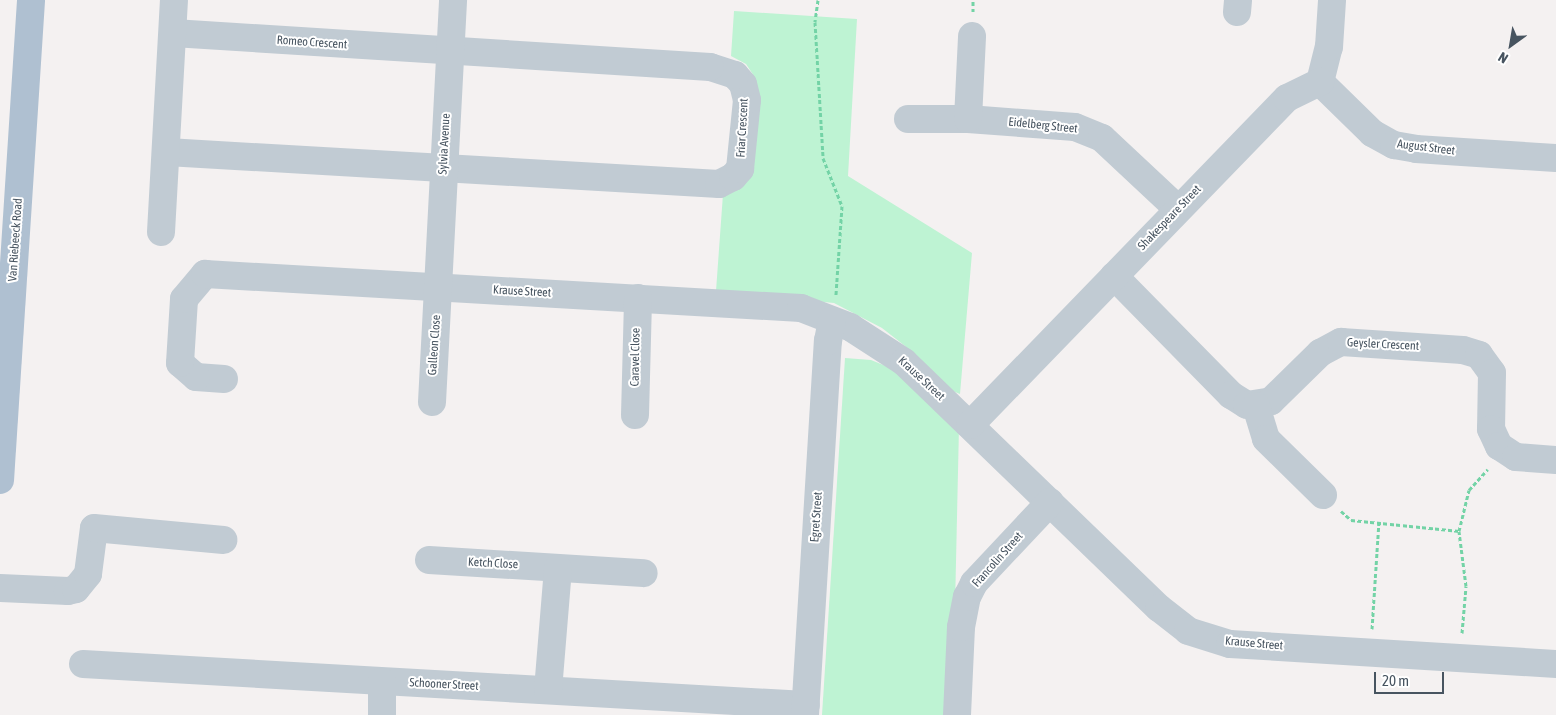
<!DOCTYPE html>
<html>
<head>
<meta charset="utf-8">
<style>
	body { margin:0 }
	#map { position:relative; width:1556px; height:715px; overflow:hidden; background:#f4f1f1; font-family:"Asap Condensed",sans-serif }
	div>[style] { position:absolute }
	[style*='--x'] { left:calc(var(--x)*1px); top:calc(var(--y)*1px); width:calc(var(--w)*1px); rotate:calc(var(--a)*1deg) }
	.green>* { inset:0; background:#bef3d3 }
	.path>* { height:3px; margin-top:-1.5px; transform-origin:0; background:repeating-linear-gradient(90deg,#73d3a6 0 4px,transparent 0 6.5px) }
	.minor>* { height:28px; margin:-14px; padding:0 14px; transform-origin:14px; border-radius:14px; background:#c1cbd3 }
	.major>* { height:28px; margin:-14px; padding:0 14px; transform-origin:14px; border-radius:14px; background:#afc0d1 }
	span { translate:-50% -50%; white-space:nowrap; text-align:center; line-height:1.15; -webkit-text-stroke:4px #fff; paint-order:stroke }
	.street-label { font-size:12px; color:#475460 }
	.north { position:absolute; left:1486px; top:20px; width:50px; height:50px; -webkit-text-stroke:4px #fff; paint-order:stroke; rotate:212deg; font-size:14px; font-weight:700; line-height:20px; text-align:center; color:#475460 }
	.north::after { content:''; display:block; margin:auto; width:18px; height:22px; background:#475460; clip-path:polygon(50% 0,100% 100%,50% 72%,0 100%) }
	.scale { position:absolute; left:1374px; top:672px; width:70px; height:22px; box-sizing:border-box; border:2px solid #475460; border-top:0; padding-left:6px; font-size:15px; line-height:18px; white-space:nowrap; color:#475460; -webkit-text-stroke:4px #fff; paint-order:stroke }
</style>
</head>
<body>
<div id="map">
	<div class="green">
		<div style="clip-path:polygon(734px 11px,857px 19px,848px 176px,972px 253px,960px 394px,945px 388px,905px 346px,882px 328px,834px 303px,716px 291px,723px 194px,754px 76px,746px 64px,731px 56px)"></div>
		<div style="clip-path:polygon(845px 358px,871px 360px,898px 371px,959px 427px,955px 607px,949px 715px,822px 715px)"></div>
	</div>
	<div class="path">
		<div style="--x:818;--y:0;--w:22;--a:98"></div>
		<div style="--x:815;--y:22;--w:136;--a:86.6"></div>
		<div style="--x:823;--y:158;--w:52;--a:68.4"></div>
		<div style="--x:842;--y:206;--w:89;--a:93.9"></div>
		<div style="--x:973;--y:12;--w:12;--a:-90"></div>
		<div style="--x:1341;--y:511;--w:13;--a:42"></div>
		<div style="--x:1351;--y:520;--w:109;--a:5.8"></div>
		<div style="--x:1372;--y:629;--w:107;--a:-86.3"></div>
		<div style="--x:1462;--y:633;--w:47;--a:-85.1"></div>
		<div style="--x:1466;--y:586;--w:55;--a:-97.3"></div>
		<div style="--x:1459;--y:531;--w:42;--a:-76.3"></div>
		<div style="--x:1469;--y:490;--w:28;--a:-48"></div>
	</div>
	<div class="minor">
		<div style="--x:1237;--y:12;--w:12;--a:-85"></div>
		<div style="--x:1320;--y:82;--w:73;--a:44.4"></div>
		<div style="--x:1372;--y:133;--w:25;--a:29"></div>
		<div style="--x:1394;--y:145;--w:22;--a:10"></div>
		<div style="--x:1416;--y:149;--w:140;--a:3.7"></div>
		<div style="--x:1320;--y:82;--w:36;--a:-76"></div>
		<div style="--x:1329;--y:47;--w:47;--a:-86.3"></div>
		<div style="--x:908;--y:119;--w:60;--a:0"></div>
		<div style="--x:968;--y:119;--w:107;--a:4.3"></div>
		<div style="--x:1075;--y:127;--w:29;--a:22"></div>
		<div style="--x:1102;--y:138;--w:104;--a:43.1"></div>
		<div style="--x:968;--y:119;--w:83;--a:-87.2"></div>
		<div style="--x:167;--y:152;--w:553;--a:3.32"></div>
		<div style="--x:719;--y:184;--w:16;--a:-27"></div>
		<div style="--x:733;--y:177;--w:11;--a:-49"></div>
		<div style="--x:740;--y:169;--w:69;--a:-84.2"></div>
		<div style="--x:747;--y:100;--w:16;--a:-104"></div>
		<div style="--x:743;--y:84;--w:12;--a:-132"></div>
		<div style="--x:735;--y:75;--w:26;--a:-162"></div>
		<div style="--x:710;--y:67;--w:538;--a:-176.38"></div>
		<div style="--x:161;--y:232;--w:232;--a:-86.8"></div>
		<div style="--x:1114;--y:276;--w:167;--a:45.5"></div>
		<div style="--x:1231;--y:395;--w:19;--a:32"></div>
		<div style="--x:1247;--y:405;--w:24;--a:-9"></div>
		<div style="--x:1271;--y:401;--w:69;--a:-44.4"></div>
		<div style="--x:1320;--y:353;--w:24;--a:-28"></div>
		<div style="--x:1341;--y:342;--w:122;--a:3.8"></div>
		<div style="--x:1463;--y:350;--w:17;--a:17"></div>
		<div style="--x:1479;--y:355;--w:22;--a:54"></div>
		<div style="--x:1492;--y:373;--w:56;--a:91"></div>
		<div style="--x:1491;--y:429;--w:19;--a:65"></div>
		<div style="--x:1499;--y:446;--w:20;--a:33"></div>
		<div style="--x:1516;--y:457;--w:40;--a:4.3"></div>
		<div style="--x:224;--y:379;--w:28;--a:-176"></div>
		<div style="--x:196;--y:377;--w:21;--a:-139"></div>
		<div style="--x:180;--y:363;--w:64;--a:-86.4"></div>
		<div style="--x:184;--y:299;--w:33;--a:-50"></div>
		<div style="--x:205;--y:274;--w:597;--a:3.27"></div>
		<div style="--x:801;--y:308;--w:53;--a:21.2"></div>
		<div style="--x:850;--y:327;--w:64;--a:32.9"></div>
		<div style="--x:904;--y:362;--w:354;--a:44"></div>
		<div style="--x:1159;--y:608;--w:37;--a:38"></div>
		<div style="--x:1188;--y:631;--w:44;--a:17.2"></div>
		<div style="--x:1230;--y:644;--w:327;--a:3.5"></div>
		<div style="--x:432;--y:402;--w:403;--a:-87"></div>
		<div style="--x:1256;--y:406;--w:34;--a:73"></div>
		<div style="--x:1266;--y:439;--w:80;--a:44.5"></div>
		<div style="--x:635;--y:415;--w:117;--a:-88.5"></div>
		<div style="--x:970;--y:425;--w:455;--a:-45.9"></div>
		<div style="--x:1287;--y:98;--w:37;--a:-26"></div>
		<div style="--x:429;--y:560;--w:215;--a:3.5"></div>
		<div style="--x:0;--y:588;--w:68;--a:2.5"></div>
		<div style="--x:68;--y:591;--w:8;--a:-14"></div>
		<div style="--x:76;--y:589;--w:19;--a:-51"></div>
		<div style="--x:88;--y:574;--w:46;--a:-82.6"></div>
		<div style="--x:94;--y:528;--w:130;--a:5.3"></div>
		<div style="--x:83;--y:664;--w:724;--a:3.25"></div>
		<div style="--x:548;--y:690;--w:122;--a:-85.3"></div>
		<div style="--x:382;--y:715;--w:33;--a:-90"></div>
		<div style="--x:805;--y:715;--w:375;--a:-86.5"></div>
		<div style="--x:828;--y:341;--w:21;--a:-79"></div>
		<div style="--x:957;--y:715;--w:88;--a:-87.4"></div>
		<div style="--x:961;--y:627;--w:31;--a:-79"></div>
		<div style="--x:967;--y:597;--w:16;--a:-63"></div>
		<div style="--x:974;--y:583;--w:111;--a:-46.8"></div>
	</div>
	<div class="major">
		<div style="--x:0;--y:480;--w:481;--a:-86.3"></div>
	</div>
	<div class="street-label">
		<span style="left:312px;top:43px;rotate:4deg">Romeo Crescent</span>
		<span style="left:1043px;top:126px;rotate:6deg">Eidelberg Street</span>
		<span style="left:743px;top:128px;rotate:-87deg">Friar Crescent</span>
		<span style="left:445px;top:144px;rotate:-87deg">Sylvia Avenue</span>
		<span style="left:1426px;top:148px;rotate:7deg">August Street</span>
		<span style="left:1170px;top:218px;rotate:-46deg">Shakespeare Street</span>
		<span style="left:16px;top:240px;rotate:-86deg">Van Riebeeck Road</span>
		<span style="left:522px;top:292px;rotate:3deg">Krause Street</span>
		<span style="left:435px;top:345px;rotate:-86deg">Galleon Close</span>
		<span style="left:1383px;top:345px;rotate:3deg">Geysler Crescent</span>
		<span style="left:636px;top:357px;rotate:-89deg">Caravel Close</span>
		<span style="left:921px;top:379px;rotate:43deg">Krause Street</span>
		<span style="left:817px;top:517px;rotate:-86deg">Egret Street</span>
		<span style="left:998px;top:560px;rotate:-48deg">Francolin Street</span>
		<span style="left:493px;top:564px;rotate:3deg">Ketch Close</span>
		<span style="left:1254px;top:644px;rotate:5deg">Krause Street</span>
		<span style="left:444px;top:685px;rotate:3deg">Schooner Street</span>
	</div>
	<div class="north">N</div>
	<div class="scale">20 m</div>
</div>
</body>
</html>
